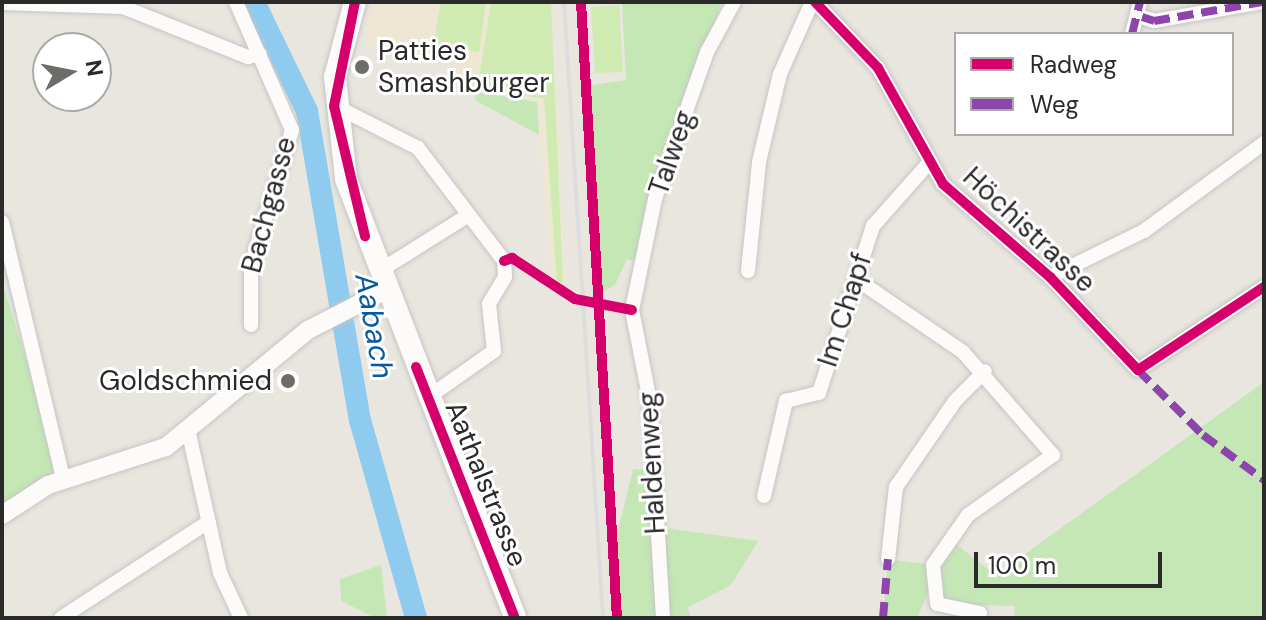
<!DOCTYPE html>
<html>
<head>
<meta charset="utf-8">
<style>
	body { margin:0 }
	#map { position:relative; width:1266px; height:620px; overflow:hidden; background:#e9e6df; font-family:"DM Sans",sans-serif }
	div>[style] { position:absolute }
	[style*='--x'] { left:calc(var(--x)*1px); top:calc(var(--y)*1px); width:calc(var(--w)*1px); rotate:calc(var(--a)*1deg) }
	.education>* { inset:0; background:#ede7d3 }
	.green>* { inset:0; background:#c4e7b5 }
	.pitch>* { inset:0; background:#d0ebb2 }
	.river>* { height:22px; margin:-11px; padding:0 11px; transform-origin:11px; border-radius:11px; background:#8ecbef }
	.roads { filter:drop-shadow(0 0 2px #c6c5c5) drop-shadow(0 0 2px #c6c5c5) }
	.minor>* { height:14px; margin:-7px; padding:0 7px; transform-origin:7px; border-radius:7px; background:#fcfbfa }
	.tertiary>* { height:18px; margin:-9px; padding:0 9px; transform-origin:9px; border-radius:9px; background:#fcfbfa }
	.secondary>* { height:22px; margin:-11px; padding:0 11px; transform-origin:11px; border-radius:11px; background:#fcfbfa }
	.rail>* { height:4px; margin:-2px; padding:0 2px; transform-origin:2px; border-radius:2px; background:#ddddde }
	.quiet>* { height:8px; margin-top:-4px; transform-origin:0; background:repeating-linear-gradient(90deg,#8e44ad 0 16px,transparent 0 24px) }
	.cycleway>* { height:10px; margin:-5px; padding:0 5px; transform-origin:5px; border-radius:5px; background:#d6006c }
	.dots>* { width:22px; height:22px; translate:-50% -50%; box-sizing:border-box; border:4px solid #fff; border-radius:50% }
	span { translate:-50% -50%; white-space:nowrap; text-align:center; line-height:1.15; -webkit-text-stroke:6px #fff; paint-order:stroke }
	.poi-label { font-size:28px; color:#2a2a2a }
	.left { translate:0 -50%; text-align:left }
	.right { translate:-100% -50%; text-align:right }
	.street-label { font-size:28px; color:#2a2a2a }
	.water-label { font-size:30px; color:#055aa2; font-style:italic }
	.frame { position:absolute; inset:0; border:4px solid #2a2a2a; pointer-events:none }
	.legend { position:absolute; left:954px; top:32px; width:280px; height:104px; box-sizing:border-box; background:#fff; border:2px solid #aaa; margin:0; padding:10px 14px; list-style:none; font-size:24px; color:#2a2a2a }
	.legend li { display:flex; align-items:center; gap:16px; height:40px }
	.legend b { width:40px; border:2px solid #aaa }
	.north { position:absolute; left:32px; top:32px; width:80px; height:80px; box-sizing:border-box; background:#fff; border:2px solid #aaa; border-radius:50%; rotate:80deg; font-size:22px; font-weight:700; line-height:32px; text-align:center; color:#2a2a2a }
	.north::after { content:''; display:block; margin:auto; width:28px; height:36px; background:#6d6c69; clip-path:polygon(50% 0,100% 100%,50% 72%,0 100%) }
	.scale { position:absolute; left:974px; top:552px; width:188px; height:36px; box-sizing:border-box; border:4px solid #2a2a2a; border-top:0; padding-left:10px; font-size:24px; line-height:28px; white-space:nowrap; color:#2a2a2a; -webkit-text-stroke:6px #fff; paint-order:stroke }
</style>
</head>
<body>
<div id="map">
	<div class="education">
		<div style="clip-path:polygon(375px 2px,552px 2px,566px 290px,551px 280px,537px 102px,450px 86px,460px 65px,363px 43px)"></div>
	</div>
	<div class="green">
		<div style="clip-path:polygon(622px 2px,722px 2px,661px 162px,635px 261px,627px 259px,615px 285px,600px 293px,586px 86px,626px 80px)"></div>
		<div style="clip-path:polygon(477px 92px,537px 102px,539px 135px,475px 100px)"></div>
		<div style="clip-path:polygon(2px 282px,63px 479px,2px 519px)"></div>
		<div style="clip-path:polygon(1264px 382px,1264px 618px,1014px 618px,1015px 606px,937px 604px,929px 591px,917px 618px,883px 618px,888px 559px,933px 565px,948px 538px,996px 575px)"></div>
		<div style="clip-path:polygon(633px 469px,662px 471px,665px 528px,758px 541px,731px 585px,688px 607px,690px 618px,617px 618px,613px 551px)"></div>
		<div style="clip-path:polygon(381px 565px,387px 618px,375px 618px,341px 601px,340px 579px)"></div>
	</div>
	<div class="pitch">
		<div style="clip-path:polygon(441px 2px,486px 2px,479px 52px,433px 45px)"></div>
		<div style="clip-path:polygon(491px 2px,551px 2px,563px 282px,557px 283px,544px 98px,477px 92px)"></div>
		<div style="clip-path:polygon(619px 5px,623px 72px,595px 73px,591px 7px)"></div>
	</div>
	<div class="river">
		<div style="--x:254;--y:2;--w:121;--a:64.1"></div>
		<div style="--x:307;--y:111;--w:314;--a:80.3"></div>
		<div style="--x:360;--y:420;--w:206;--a:74.2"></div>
	</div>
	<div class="roads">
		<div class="minor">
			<div style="--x:236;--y:2;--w:140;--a:66.4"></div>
			<div style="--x:292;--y:130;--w:141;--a:106.9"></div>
			<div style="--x:251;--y:265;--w:60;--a:90"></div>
			<div style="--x:815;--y:2;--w:91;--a:46.3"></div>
			<div style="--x:878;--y:68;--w:133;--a:60.7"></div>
			<div style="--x:943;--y:184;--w:142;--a:41"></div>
			<div style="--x:1050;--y:277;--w:128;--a:46.6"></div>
			<div style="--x:1138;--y:370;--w:151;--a:-33.4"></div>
			<div style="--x:2;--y:3;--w:121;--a:1.9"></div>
			<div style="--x:123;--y:7;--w:135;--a:21.8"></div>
			<div style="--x:248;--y:57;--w:12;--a:-14"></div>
			<div style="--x:1142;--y:17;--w:13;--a:18"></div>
			<div style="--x:1154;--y:21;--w:111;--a:-9.9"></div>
			<div style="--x:1132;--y:34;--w:33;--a:-76"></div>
			<div style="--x:335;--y:106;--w:93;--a:26.8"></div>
			<div style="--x:418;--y:148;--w:142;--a:52.7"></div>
			<div style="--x:504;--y:261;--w:16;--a:86"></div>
			<div style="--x:505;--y:277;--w:31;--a:121"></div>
			<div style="--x:489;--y:304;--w:47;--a:83.9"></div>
			<div style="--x:494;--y:351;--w:83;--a:144.8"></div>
			<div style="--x:2;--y:222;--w:264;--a:76.6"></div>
			<div style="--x:381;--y:270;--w:102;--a:-32.1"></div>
			<div style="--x:748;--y:271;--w:110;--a:-84.2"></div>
			<div style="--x:759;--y:162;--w:90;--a:-76.6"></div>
			<div style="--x:780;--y:74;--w:79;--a:-66"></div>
			<div style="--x:1050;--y:277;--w:105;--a:-26.1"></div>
			<div style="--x:1144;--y:231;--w:149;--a:-36.3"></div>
			<div style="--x:856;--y:279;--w:130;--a:34.3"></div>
			<div style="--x:963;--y:352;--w:137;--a:48.9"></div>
			<div style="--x:1053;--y:455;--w:104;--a:144.8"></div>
			<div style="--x:968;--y:515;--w:61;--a:125"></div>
			<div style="--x:933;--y:565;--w:39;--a:84"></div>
			<div style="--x:937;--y:604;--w:44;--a:11.8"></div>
			<div style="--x:189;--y:434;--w:142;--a:77.4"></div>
			<div style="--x:220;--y:573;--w:50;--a:65"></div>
			<div style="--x:764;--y:496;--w:98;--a:-77"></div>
			<div style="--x:786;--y:401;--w:34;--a:-14"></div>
			<div style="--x:819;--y:393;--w:176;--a:-72.1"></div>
			<div style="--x:873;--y:226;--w:81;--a:-48.5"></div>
			<div style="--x:888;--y:559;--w:72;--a:-83.7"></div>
			<div style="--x:896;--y:487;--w:104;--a:-55.5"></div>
			<div style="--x:955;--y:401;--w:42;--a:-45"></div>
			<div style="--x:61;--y:618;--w:176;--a:-33.1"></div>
			<div style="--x:663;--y:618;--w:217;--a:-93.4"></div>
			<div style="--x:650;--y:401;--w:93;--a:-101.2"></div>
			<div style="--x:632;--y:310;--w:113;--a:-78.3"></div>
			<div style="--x:655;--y:199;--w:156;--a:-70.5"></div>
			<div style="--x:707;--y:52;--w:57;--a:-61.6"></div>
		</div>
		<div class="tertiary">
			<div style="--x:2;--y:515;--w:55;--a:-33.1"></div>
			<div style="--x:48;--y:485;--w:124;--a:-17.9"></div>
			<div style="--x:166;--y:447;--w:184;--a:-39.5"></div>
			<div style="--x:308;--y:330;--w:92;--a:-27.1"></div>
		</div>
		<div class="secondary">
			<div style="--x:355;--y:2;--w:78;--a:104.9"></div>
			<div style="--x:335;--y:77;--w:103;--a:83.8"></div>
			<div style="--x:346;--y:179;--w:470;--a:68.9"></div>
		</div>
	</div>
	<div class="rail">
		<div style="--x:564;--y:2;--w:617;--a:86.38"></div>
	</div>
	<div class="quiet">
		<div style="--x:1142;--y:17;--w:13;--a:18"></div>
		<div style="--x:1154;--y:21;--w:111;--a:-9.9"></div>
		<div style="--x:1132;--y:34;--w:33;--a:-76"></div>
		<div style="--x:1138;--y:370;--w:92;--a:45"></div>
		<div style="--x:1203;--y:435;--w:76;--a:36.4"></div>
		<div style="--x:883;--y:618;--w:59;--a:-85.2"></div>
	</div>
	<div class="cycleway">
		<div style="--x:355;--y:2;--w:106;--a:101.4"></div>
		<div style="--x:334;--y:106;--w:134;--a:76.6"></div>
		<div style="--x:581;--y:2;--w:617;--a:86.66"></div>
		<div style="--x:815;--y:2;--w:91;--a:46.3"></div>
		<div style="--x:878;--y:68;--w:133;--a:60.7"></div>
		<div style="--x:943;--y:184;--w:142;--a:41"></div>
		<div style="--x:1050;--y:277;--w:128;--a:46.6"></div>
		<div style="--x:1138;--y:370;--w:151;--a:-33.4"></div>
		<div style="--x:504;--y:261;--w:9;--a:-21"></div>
		<div style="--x:512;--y:258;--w:75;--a:33.1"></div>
		<div style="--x:575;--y:299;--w:58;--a:10.9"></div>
		<div style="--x:416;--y:367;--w:270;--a:68.5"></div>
	</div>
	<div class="dots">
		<div style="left:362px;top:67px;background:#6d6c69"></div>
		<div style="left:288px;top:381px;background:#6d6c69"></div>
	</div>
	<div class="poi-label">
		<span class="left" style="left:378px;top:67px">Patties<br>Smashburger</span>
		<span class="right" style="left:272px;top:381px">Goldschmied</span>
	</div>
	<div class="street-label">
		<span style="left:672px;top:153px;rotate:-71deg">Talweg</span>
		<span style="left:269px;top:205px;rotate:-75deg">Bachgasse</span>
		<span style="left:1029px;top:230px;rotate:43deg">Höchistrasse</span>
		<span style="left:845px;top:310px;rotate:-72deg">Im Chapf</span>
		<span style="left:652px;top:463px;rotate:-93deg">Haldenweg</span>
		<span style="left:486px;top:484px;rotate:68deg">Aathalstrasse</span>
	</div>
	<div class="water-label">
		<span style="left:374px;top:326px;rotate:80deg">Aabach</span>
	</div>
	<div class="frame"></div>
	<ul class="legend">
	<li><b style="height:10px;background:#d6006c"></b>Radweg</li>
	<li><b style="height:10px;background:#8e44ad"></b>Weg</li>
	</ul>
	<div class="north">N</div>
	<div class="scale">100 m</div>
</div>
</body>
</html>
